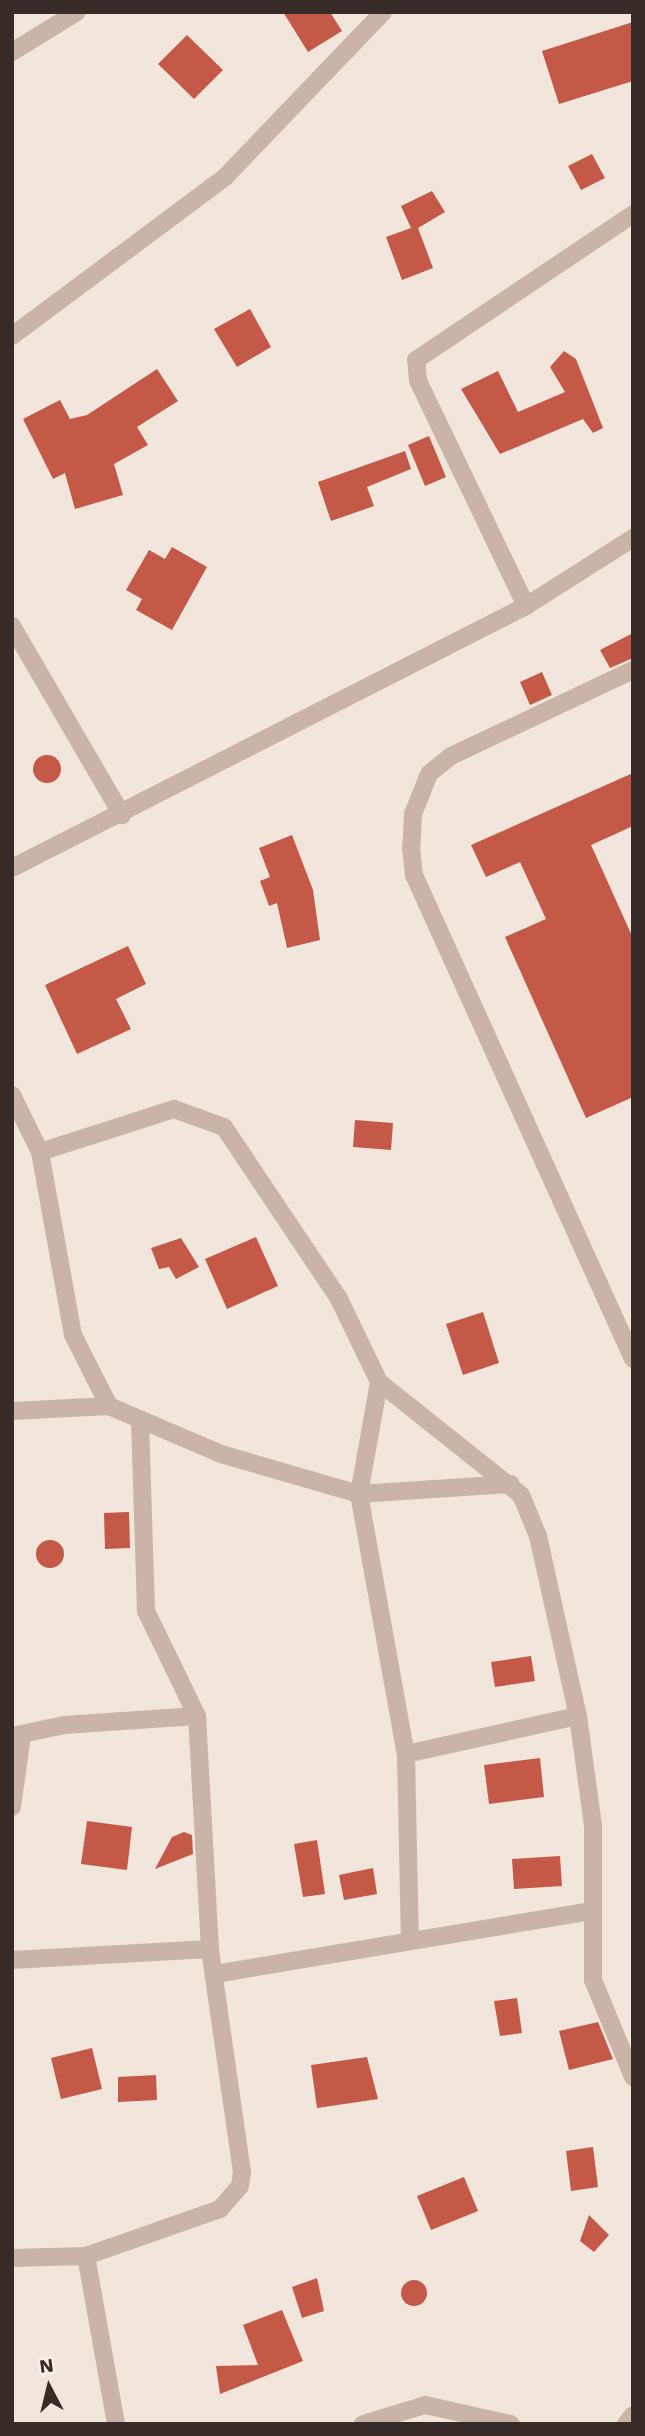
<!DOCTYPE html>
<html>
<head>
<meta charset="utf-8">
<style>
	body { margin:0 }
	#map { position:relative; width:645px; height:2436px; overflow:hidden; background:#f2e5dc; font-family:"Work Sans",sans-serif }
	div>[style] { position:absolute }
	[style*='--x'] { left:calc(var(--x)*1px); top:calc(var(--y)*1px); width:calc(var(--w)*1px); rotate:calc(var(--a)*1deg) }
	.building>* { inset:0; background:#c45948 }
	.round { border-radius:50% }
	.minor>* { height:18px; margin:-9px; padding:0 9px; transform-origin:9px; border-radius:9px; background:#cab4a8 }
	span { translate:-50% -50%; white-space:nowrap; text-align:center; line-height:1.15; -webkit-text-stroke:7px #f9f0e9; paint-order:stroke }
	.frame { position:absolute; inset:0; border:14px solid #372b28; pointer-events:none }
	.north { position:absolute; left:14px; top:2352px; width:70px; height:70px; -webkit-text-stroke:5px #f9f0e9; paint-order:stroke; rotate:353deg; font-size:19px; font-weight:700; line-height:28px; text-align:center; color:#372b28 }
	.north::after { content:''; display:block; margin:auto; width:24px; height:32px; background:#372b28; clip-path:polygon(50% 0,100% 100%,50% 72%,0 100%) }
</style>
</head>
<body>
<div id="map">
	<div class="building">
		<div style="clip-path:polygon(283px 12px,330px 12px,342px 31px,308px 52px)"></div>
		<div style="clip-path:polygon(633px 22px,633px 81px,559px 104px,542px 51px)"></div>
		<div style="clip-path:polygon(187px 35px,223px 70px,194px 99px,158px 64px)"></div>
		<div style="clip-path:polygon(592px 154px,605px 178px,581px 190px,568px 166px)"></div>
		<div style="clip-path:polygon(432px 191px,445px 212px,418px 228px,433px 268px,402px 280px,386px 237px,411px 228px,401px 206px)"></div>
		<div style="clip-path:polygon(250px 309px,271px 347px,237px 367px,214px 329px)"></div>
		<div style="clip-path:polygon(564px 351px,576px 359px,603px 428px,593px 433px,583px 419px,500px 454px,461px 389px,498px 371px,518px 412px,565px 392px,550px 367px)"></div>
		<div style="clip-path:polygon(157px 369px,178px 401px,137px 427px,148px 445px,114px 464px,123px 495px,75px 509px,65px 473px,53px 479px,23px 419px,60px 400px,70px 419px,87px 415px)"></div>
		<div style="clip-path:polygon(429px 436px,446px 477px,425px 486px,408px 445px)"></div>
		<div style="clip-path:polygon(405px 451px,411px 469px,367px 487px,374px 506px,331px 521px,318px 482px)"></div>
		<div style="clip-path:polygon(172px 547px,207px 567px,172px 630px,136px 610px,142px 599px,126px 590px,149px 550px,165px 559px)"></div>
		<div style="clip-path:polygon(633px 633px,633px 658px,610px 668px,600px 650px)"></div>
		<div style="clip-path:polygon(542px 672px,552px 695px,530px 705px,520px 682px)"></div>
		<div class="round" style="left:33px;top:755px;width:28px;height:28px"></div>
		<div style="clip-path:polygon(633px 773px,633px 826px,591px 845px,633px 938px,633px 1097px,586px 1118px,505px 937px,546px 919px,520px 862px,486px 877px,471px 845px)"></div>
		<div style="clip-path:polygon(292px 835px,313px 890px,320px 940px,287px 948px,277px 903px,269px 906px,260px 881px,270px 877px,259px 848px)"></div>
		<div style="clip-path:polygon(128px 946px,146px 984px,116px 999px,131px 1029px,77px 1054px,45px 985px)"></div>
		<div style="clip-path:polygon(355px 1120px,393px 1123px,391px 1150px,353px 1147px)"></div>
		<div style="clip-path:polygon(256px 1237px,278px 1286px,227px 1309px,205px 1259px)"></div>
		<div style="clip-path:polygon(181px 1238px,199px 1267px,176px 1279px,169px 1267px,159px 1269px,151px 1248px)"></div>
		<div style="clip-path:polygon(483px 1312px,499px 1363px,463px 1375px,446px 1324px)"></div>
		<div style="clip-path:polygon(129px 1512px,130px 1548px,105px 1549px,104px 1513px)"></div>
		<div class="round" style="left:36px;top:1540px;width:28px;height:28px"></div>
		<div style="clip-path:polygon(531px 1656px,535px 1681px,495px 1687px,491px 1662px)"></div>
		<div style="clip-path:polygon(540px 1758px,544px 1797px,489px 1804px,484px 1765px)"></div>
		<div style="clip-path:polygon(87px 1821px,132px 1827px,127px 1870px,81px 1864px)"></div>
		<div style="clip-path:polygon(184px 1832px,192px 1835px,193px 1854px,155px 1869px,172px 1837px)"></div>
		<div style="clip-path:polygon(317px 1840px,325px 1894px,303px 1897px,294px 1844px)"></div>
		<div style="clip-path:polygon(560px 1856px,562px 1886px,514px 1889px,512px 1859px)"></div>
		<div style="clip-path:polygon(373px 1868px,377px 1894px,344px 1900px,339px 1875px)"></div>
		<div style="clip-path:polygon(517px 1998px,522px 2033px,500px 2036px,494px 2001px)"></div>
		<div style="clip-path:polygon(598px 2022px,613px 2059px,569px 2070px,559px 2031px)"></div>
		<div style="clip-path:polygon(92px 2048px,102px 2089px,61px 2099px,51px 2058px)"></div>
		<div style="clip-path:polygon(367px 2057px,378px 2099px,317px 2108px,311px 2065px)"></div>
		<div style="clip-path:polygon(156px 2075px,157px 2100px,118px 2102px,118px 2077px)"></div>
		<div style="clip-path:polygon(593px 2147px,598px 2187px,571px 2191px,566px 2151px)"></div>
		<div style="clip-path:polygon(464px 2177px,478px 2211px,431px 2230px,417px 2196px)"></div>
		<div style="clip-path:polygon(589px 2215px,609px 2235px,594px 2252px,580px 2241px)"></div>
		<div style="clip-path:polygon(317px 2278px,324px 2311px,302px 2318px,292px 2287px)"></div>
		<div class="round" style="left:401px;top:2280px;width:26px;height:26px"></div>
		<div style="clip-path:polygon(282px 2310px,303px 2361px,220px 2394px,216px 2366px,258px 2365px,243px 2325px)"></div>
	</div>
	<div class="minor">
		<div style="--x:12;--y:52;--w:76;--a:-31.6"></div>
		<div style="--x:12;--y:336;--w:266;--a:-36.7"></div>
		<div style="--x:225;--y:177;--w:228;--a:-46.2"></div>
		<div style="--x:526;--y:606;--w:250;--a:-115.6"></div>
		<div style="--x:418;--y:381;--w:21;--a:-95"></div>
		<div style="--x:416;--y:360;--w:262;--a:-33.9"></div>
		<div style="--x:12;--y:626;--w:219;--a:59.8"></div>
		<div style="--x:633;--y:670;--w:201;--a:154.7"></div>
		<div style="--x:451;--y:756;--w:28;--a:141"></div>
		<div style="--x:429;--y:774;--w:43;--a:111.8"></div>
		<div style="--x:413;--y:814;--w:33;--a:93"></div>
		<div style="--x:411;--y:847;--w:28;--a:84"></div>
		<div style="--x:414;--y:875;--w:531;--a:65.65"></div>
		<div style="--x:12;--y:868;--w:577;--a:-27.01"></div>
		<div style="--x:526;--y:606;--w:127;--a:-32.4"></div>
		<div style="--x:12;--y:1095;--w:64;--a:63.8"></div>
		<div style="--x:40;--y:1152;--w:186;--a:79.8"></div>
		<div style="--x:73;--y:1335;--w:80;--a:63.1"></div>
		<div style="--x:109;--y:1406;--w:122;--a:23.2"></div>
		<div style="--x:221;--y:1454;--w:144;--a:16.2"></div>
		<div style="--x:359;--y:1494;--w:152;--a:-3.8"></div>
		<div style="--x:40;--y:1152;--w:141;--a:-17.8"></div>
		<div style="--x:174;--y:1109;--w:53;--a:19.8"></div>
		<div style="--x:224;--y:1127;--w:205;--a:56.2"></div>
		<div style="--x:338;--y:1297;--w:94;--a:64.2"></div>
		<div style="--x:379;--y:1382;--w:181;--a:38.5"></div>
		<div style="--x:521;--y:1495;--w:44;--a:67.5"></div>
		<div style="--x:538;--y:1536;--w:184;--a:77.5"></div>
		<div style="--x:578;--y:1716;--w:110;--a:82.2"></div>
		<div style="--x:593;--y:1825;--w:155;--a:90"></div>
		<div style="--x:593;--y:1980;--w:105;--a:67.6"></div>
		<div style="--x:379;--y:1382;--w:114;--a:100.1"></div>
		<div style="--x:359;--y:1494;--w:264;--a:79.8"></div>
		<div style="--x:406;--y:1754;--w:184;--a:88.8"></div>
		<div style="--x:12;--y:1411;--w:97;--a:-3"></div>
		<div style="--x:12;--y:1736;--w:53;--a:-11.9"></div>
		<div style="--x:64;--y:1725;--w:133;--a:-3.9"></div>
		<div style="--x:406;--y:1754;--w:176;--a:-12.5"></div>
		<div style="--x:12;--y:1807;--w:72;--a:-82"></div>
		<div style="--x:12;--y:1960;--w:198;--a:-3.2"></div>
		<div style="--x:215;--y:1974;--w:381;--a:-9.5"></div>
		<div style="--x:12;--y:2258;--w:74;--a:-1.5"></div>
		<div style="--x:116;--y:2424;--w:171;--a:-100.1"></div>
		<div style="--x:86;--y:2256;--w:142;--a:-19.3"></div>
		<div style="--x:220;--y:2209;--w:30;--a:-49"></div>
		<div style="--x:240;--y:2186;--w:14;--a:-82"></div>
		<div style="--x:242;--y:2172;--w:225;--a:-98.2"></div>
		<div style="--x:210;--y:1949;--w:233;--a:-93.2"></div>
		<div style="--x:197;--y:1716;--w:117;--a:-115.9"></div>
		<div style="--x:146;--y:1611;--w:189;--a:-91.8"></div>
		<div style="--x:363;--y:2424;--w:65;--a:-17"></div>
		<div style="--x:425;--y:2405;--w:88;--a:12.5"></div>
		<div style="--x:626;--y:2424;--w:11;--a:-52"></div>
	</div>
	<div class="frame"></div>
	<div class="north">N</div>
</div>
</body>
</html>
